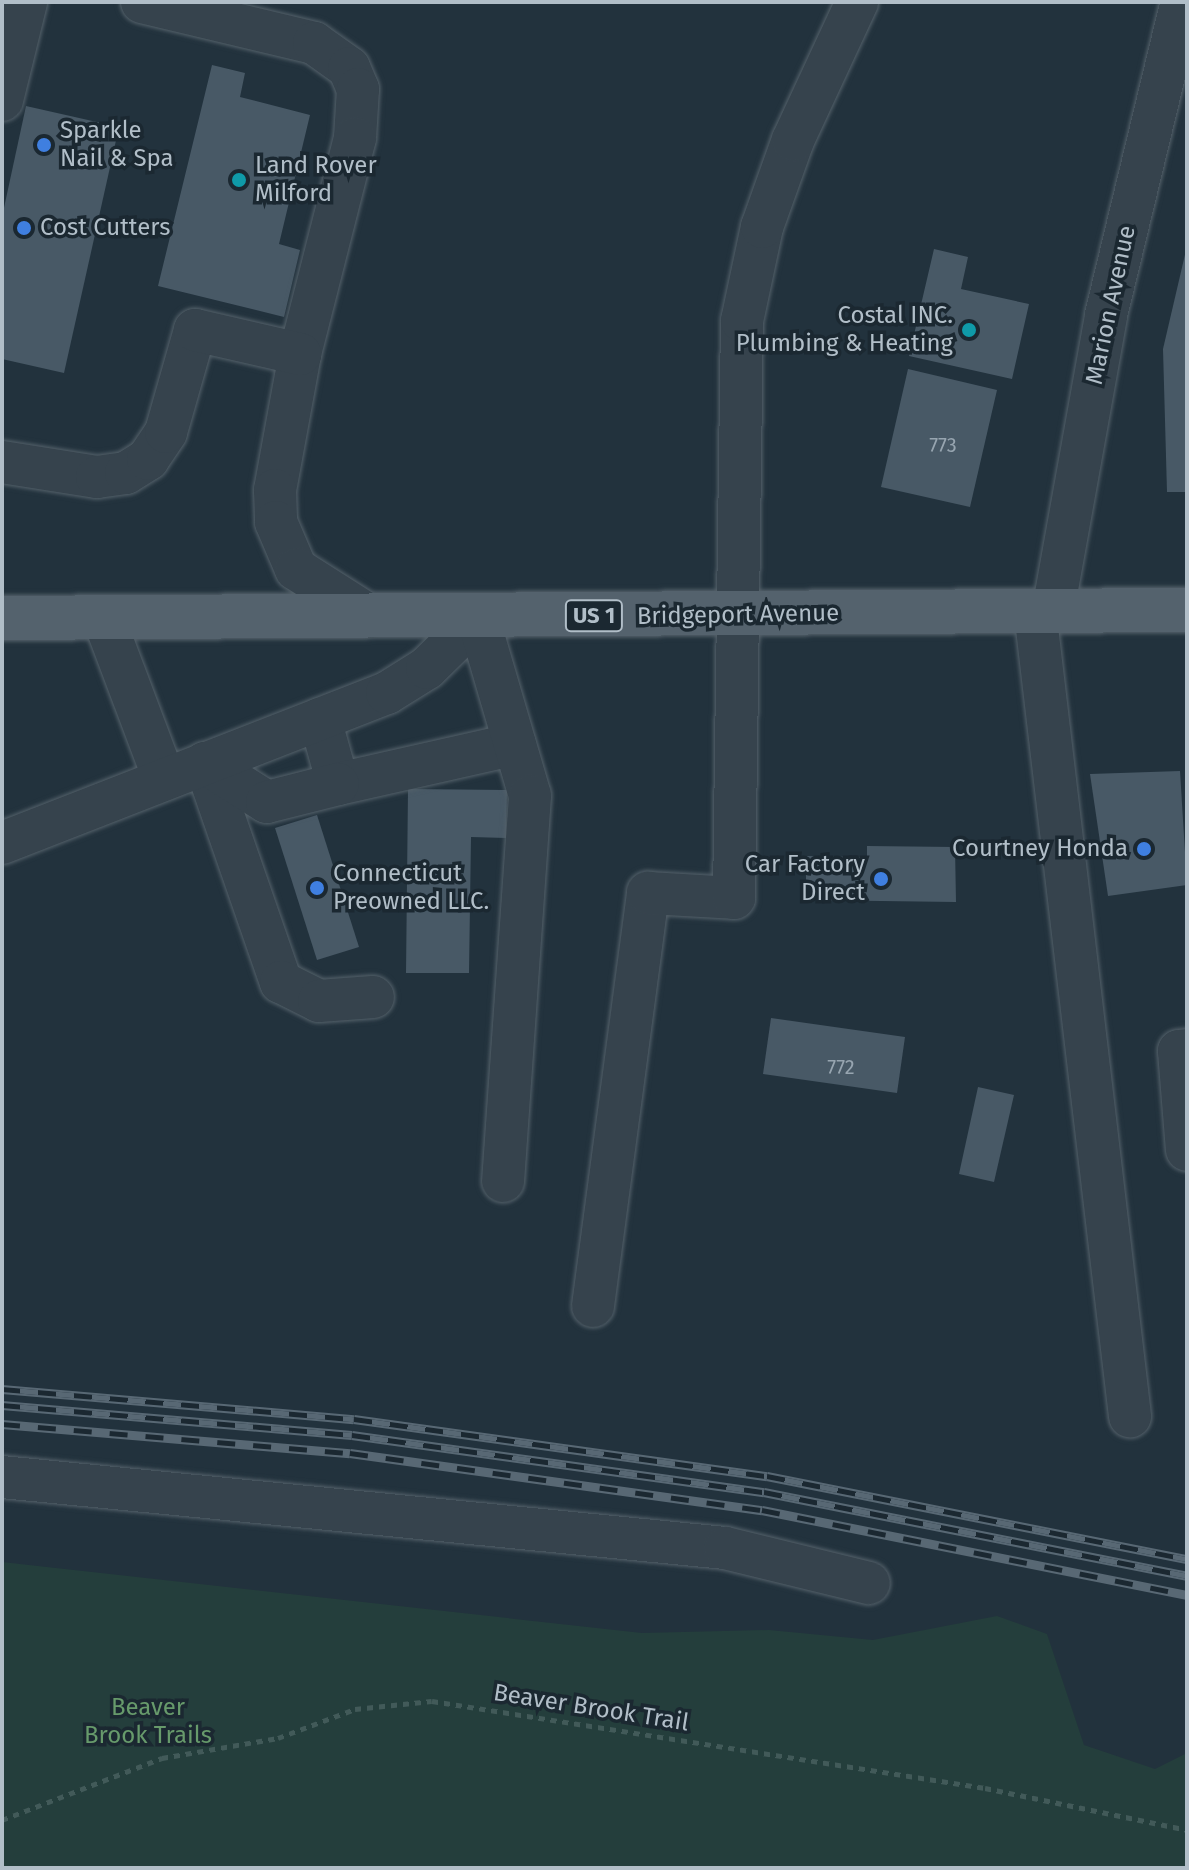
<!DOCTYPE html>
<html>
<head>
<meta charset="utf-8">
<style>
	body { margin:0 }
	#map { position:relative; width:1189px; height:1870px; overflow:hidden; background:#22323d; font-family:"Fira Sans",sans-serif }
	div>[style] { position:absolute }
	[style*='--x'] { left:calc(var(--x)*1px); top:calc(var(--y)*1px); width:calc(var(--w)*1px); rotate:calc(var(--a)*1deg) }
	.green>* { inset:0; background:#243e3c }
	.building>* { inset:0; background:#485966 }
	.path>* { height:5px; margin-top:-2.5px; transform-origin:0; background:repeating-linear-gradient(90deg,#425a59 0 6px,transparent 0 12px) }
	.roads { filter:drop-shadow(0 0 2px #54616a) drop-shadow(0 0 2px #54616a) }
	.minor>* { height:42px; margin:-21px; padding:0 21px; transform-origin:21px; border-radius:21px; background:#36434d }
	.major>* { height:44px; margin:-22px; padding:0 22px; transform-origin:22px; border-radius:22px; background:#54626d }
	.rail>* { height:9px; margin-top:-4.5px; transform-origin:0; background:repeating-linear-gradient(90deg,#1b2831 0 18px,#586874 0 36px); box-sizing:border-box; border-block:2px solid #586874 }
	.dots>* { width:22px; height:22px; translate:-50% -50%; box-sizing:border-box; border:4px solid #1b2831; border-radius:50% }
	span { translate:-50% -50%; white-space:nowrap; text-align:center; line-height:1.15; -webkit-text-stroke:7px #1b2831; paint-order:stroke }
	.number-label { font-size:20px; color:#97a5b0 }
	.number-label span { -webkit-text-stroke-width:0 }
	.shield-label span { padding:2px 6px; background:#1b2831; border:2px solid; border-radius:6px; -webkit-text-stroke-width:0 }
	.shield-label { font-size:22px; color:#b1bec8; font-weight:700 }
	.poi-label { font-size:24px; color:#b1bec8 }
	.left { translate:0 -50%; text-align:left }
	.right { translate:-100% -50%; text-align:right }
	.street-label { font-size:24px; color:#b1bec8 }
	.park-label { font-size:24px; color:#679a6b }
	.frame { position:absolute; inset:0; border:4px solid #b1bec8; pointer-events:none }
</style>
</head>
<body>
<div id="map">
	<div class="green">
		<div style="clip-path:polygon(2px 1562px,642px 1633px,769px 1630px,873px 1640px,997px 1616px,1047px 1634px,1084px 1745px,1155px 1769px,1187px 1753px,1187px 1868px,2px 1868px)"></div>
	</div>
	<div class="building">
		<div style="clip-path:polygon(212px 65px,245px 73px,240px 97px,310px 115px,279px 244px,300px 250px,284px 317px,158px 286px)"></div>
		<div style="clip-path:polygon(26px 106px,119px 127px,64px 373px,2px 359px,2px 217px)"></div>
		<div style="clip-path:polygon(1187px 246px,1187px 492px,1167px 492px,1163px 349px)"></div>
		<div style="clip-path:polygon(934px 249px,968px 257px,961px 289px,1029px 304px,1012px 379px,909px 356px)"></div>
		<div style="clip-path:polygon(908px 369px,997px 390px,970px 507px,881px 487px)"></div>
		<div style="clip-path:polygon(1180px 771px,1187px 885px,1108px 896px,1090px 774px)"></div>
		<div style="clip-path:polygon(408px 789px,507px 790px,506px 838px,471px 837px,469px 973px,406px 973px)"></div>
		<div style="clip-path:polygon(317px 815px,359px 947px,317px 960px,275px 828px)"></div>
		<div style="clip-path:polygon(867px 846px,955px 847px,956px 902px,806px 900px,806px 856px,867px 857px)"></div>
		<div style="clip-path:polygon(771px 1018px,905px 1037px,897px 1093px,763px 1074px)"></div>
		<div style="clip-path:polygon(978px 1087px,1014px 1095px,994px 1182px,959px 1174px)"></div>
	</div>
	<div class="path">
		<div style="--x:2;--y:1820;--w:172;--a:-21.2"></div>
		<div style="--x:162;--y:1758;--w:118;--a:-9.8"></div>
		<div style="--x:278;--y:1738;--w:82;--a:-20.6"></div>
		<div style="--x:355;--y:1709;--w:77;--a:-5.9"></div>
		<div style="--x:432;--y:1701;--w:560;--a:8.94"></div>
		<div style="--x:985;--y:1788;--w:206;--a:11.7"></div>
	</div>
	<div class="roads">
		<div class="minor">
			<div style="--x:142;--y:2;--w:177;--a:13.4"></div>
			<div style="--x:314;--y:43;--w:43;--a:35.5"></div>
			<div style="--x:349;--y:68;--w:23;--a:67"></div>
			<div style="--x:358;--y:89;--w:49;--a:93.5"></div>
			<div style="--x:355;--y:138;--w:223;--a:104.3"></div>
			<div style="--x:300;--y:354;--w:138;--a:100.4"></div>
			<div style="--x:275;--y:490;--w:32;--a:88"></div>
			<div style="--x:276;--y:522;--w:51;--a:66.9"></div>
			<div style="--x:296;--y:569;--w:88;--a:32.4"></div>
			<div style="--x:2;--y:100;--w:101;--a:-76.2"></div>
			<div style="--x:2;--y:462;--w:96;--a:9"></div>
			<div style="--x:97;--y:477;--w:29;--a:-8"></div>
			<div style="--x:126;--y:473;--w:26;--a:-32"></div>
			<div style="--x:148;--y:459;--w:32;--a:-56"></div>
			<div style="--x:166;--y:432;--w:106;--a:-74.1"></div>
			<div style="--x:195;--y:330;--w:108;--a:12.9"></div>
			<div style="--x:1035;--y:611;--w:811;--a:83.27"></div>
			<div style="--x:1053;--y:611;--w:301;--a:-79.8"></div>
			<div style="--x:1106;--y:315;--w:322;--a:-76.4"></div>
			<div style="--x:104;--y:619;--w:171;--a:69.4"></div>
			<div style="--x:320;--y:719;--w:67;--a:74.5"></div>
			<div style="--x:338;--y:784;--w:181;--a:-12.7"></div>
			<div style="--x:205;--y:763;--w:232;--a:70.9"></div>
			<div style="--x:281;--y:982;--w:42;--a:26.6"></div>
			<div style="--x:319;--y:1001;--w:54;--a:-4.2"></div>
			<div style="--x:205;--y:763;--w:73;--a:32.2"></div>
			<div style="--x:267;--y:802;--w:73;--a:-14.2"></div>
			<div style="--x:2;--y:843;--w:413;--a:-21.3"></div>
			<div style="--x:387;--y:693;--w:47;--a:-32"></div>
			<div style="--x:427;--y:668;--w:71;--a:-44.4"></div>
			<div style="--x:478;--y:618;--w:185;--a:73.7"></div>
			<div style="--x:530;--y:796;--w:386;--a:94"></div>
			<div style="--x:1187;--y:1050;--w:8;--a:173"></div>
			<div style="--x:1179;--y:1051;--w:99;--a:85.4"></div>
			<div style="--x:593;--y:1306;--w:417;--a:-82.4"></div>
			<div style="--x:648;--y:893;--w:86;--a:3.3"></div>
			<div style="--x:734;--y:898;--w:577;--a:-89.21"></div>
			<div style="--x:742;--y:321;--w:96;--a:-78"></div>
			<div style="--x:762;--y:227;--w:92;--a:-70.4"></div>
			<div style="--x:793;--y:140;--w:152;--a:-65.1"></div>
			<div style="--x:2;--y:1477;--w:726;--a:5.61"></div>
			<div style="--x:725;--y:1548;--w:148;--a:13.7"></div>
		</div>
		<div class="major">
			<div style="--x:2;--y:618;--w:1185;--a:-0.39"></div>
		</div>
	</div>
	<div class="rail">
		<div style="--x:2;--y:1389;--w:353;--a:4.9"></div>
		<div style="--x:354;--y:1419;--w:417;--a:7.9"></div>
		<div style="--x:767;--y:1476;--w:428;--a:11.2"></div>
		<div style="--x:2;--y:1405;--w:351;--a:4.9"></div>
		<div style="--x:352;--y:1435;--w:416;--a:7.9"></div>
		<div style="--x:764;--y:1492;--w:431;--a:11.2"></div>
		<div style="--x:2;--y:1424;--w:349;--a:4.8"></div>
		<div style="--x:350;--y:1453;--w:416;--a:7.9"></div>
		<div style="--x:762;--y:1510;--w:433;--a:11.3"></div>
	</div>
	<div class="dots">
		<div style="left:44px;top:145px;background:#3f7fe0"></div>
		<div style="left:239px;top:180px;background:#0f9aa8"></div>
		<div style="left:24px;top:228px;background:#3f7fe0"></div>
		<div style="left:969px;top:330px;background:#0f9aa8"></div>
		<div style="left:1144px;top:849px;background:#3f7fe0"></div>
		<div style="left:881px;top:879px;background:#3f7fe0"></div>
		<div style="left:317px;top:888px;background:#3f7fe0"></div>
	</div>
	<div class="number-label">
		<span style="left:943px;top:445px">773</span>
		<span style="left:841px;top:1067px">772</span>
	</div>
	<div class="shield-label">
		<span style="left:594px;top:616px">US 1</span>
	</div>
	<div class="poi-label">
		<span class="left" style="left:60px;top:145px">Sparkle<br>Nail &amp; Spa</span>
		<span class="left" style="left:255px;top:180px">Land Rover<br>Milford</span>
		<span class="left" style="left:40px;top:228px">Cost Cutters</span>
		<span class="right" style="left:953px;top:330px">Costal INC.<br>Plumbing &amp; Heating</span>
		<span class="right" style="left:1128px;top:849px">Courtney Honda</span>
		<span class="right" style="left:865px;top:879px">Car Factory<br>Direct</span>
		<span class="left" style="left:333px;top:888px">Connecticut<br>Preowned LLC.</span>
	</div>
	<div class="street-label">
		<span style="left:1111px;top:305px;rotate:-78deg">Marion Avenue</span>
		<span style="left:738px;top:615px;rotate:-1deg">Bridgeport Avenue</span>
		<span style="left:591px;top:1708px;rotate:9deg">Beaver Brook Trail</span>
	</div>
	<div class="park-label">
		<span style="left:148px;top:1722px">Beaver<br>Brook Trails</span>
	</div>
	<div class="frame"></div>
</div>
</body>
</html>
